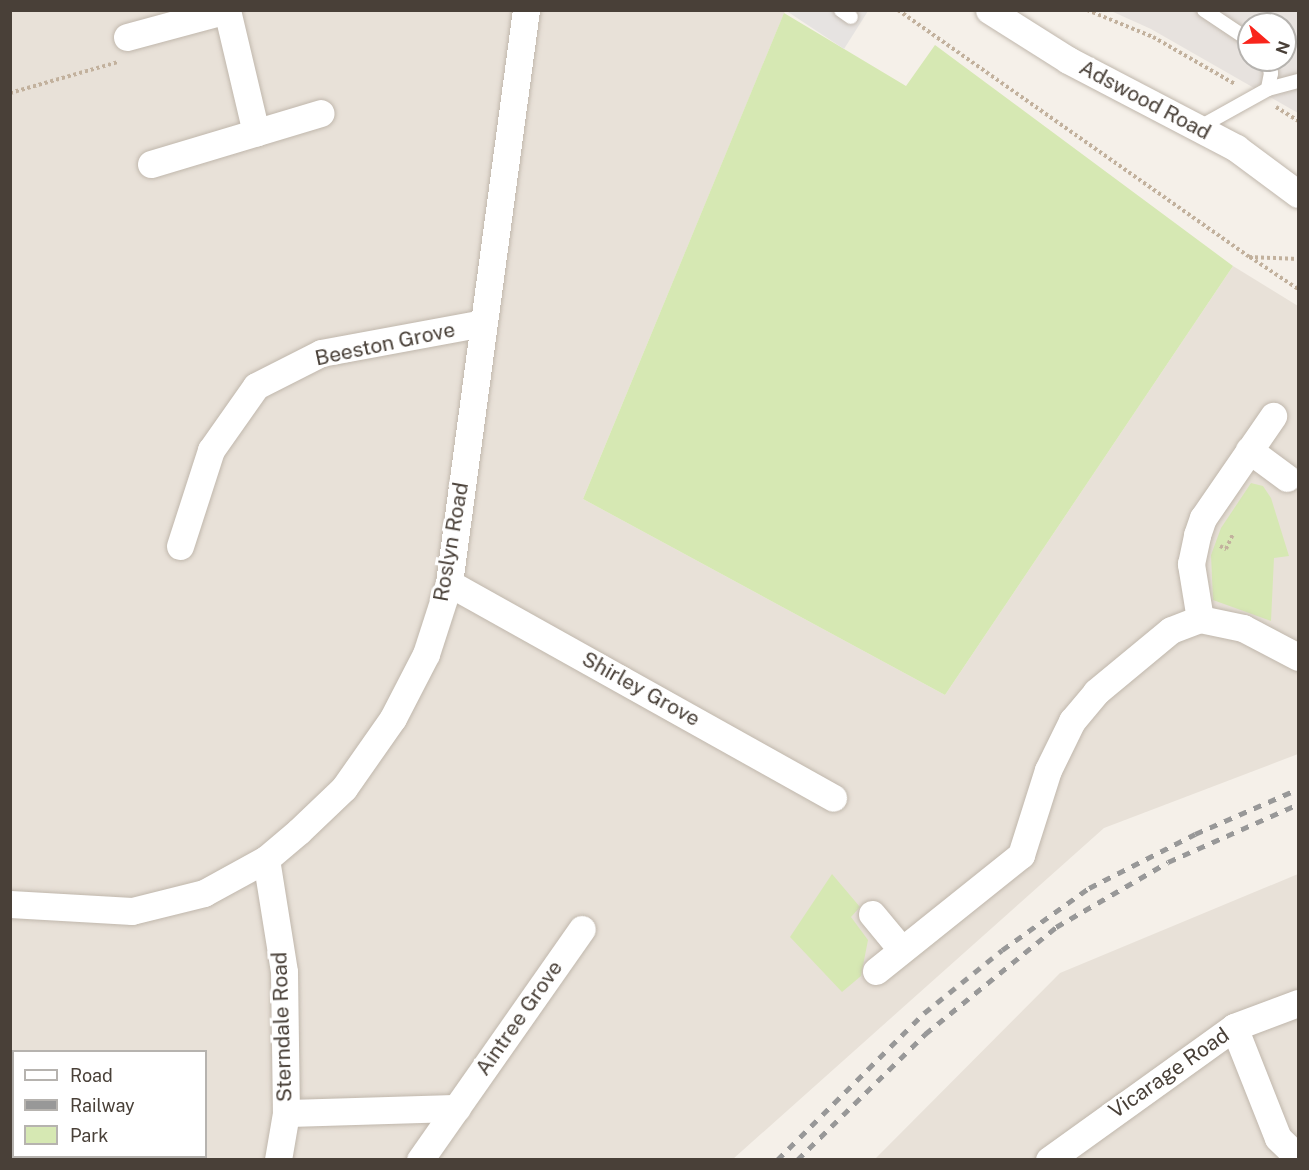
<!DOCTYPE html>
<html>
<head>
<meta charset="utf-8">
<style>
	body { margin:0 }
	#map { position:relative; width:1309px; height:1170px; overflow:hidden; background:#f5f0e9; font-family:"Public Sans",sans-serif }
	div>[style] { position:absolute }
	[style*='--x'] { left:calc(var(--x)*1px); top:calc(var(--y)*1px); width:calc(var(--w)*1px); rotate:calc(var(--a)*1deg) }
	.residential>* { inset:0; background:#e8e1d8 }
	.industrial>* { inset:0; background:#e7e2de }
	.green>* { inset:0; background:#d6e8b3 }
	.parking>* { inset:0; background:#e6e3e1 }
	.path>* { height:4px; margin-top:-2px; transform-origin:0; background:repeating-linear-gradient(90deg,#c2b19d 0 3px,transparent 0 6px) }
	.roads { filter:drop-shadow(0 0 2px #c0b7ac) drop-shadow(0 0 2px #c0b7ac) }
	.lane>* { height:14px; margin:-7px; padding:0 7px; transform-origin:7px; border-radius:7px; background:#fff }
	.street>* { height:27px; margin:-13.5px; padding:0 13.5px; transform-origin:13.5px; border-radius:13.5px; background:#fff }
	.rail>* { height:4.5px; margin-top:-2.25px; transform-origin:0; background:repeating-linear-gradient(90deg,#989898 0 8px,transparent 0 16px) }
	span { translate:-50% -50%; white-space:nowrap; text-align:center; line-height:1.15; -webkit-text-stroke:6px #fff; paint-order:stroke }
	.street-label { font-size:21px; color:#494038 }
	.frame { position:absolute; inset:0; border:12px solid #494038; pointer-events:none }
	.legend { position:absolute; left:12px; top:1050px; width:195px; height:108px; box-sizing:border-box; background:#fff; border:2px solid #b6b3af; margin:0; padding:8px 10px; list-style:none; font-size:18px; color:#494038 }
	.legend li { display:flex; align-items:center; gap:12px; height:30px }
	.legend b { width:30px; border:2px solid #b6b3af }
	.north { position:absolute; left:1237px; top:12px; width:60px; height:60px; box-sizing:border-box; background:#fff; border:2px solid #b6b3af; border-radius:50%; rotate:110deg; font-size:16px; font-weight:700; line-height:24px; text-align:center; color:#494038 }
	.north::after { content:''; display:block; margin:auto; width:21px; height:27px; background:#f9251c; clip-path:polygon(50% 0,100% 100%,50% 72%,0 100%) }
</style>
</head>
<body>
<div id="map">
	<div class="residential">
		<div style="clip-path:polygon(evenodd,10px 11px,785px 11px,583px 499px,945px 695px,1233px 266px,1298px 306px,1298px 754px,1104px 828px,733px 1159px,11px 1159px,10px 11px,14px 1052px,206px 1052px,206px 1156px,14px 1156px,14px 1052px)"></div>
		<div style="clip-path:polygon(1298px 874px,1298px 1159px,874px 1160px,1060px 973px)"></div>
	</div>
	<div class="industrial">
		<div style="clip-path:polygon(evenodd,1111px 11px,1298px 11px,1298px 113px,1151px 29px,1111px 11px,1249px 24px,1285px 24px,1285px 60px,1249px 60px,1249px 24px)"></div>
	</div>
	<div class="green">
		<div style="clip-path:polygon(784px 13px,906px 86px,935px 45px,1233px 266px,945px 695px,583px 499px)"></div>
		<div style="clip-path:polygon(1251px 483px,1263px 486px,1271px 498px,1289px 556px,1274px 558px,1271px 621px,1213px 600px,1211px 555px,1221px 528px)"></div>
		<div style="clip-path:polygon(832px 874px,860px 907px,851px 917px,868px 940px,861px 976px,842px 992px,790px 937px)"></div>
	</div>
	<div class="parking">
		<div style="clip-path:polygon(785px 10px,868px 11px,844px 49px)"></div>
	</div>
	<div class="path">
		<div style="--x:898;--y:10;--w:429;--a:35.1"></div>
		<div style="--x:1249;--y:257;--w:49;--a:2.3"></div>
		<div style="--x:1087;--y:10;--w:71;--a:22.2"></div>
		<div style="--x:1153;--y:37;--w:95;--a:29.8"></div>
		<div style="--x:10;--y:93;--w:112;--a:-16"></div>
		<div style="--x:1276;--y:107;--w:26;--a:32"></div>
		<div style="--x:1250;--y:257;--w:58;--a:33.7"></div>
		<div style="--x:1220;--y:546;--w:7;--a:27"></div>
		<div style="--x:1226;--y:549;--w:17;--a:-65"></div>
	</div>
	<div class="roads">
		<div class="lane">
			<div style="--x:841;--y:10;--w:12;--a:35"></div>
			<div style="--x:1204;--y:10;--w:54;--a:33.7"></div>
			<div style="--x:1267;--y:60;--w:14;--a:73"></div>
			<div style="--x:1271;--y:73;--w:16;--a:101"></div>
			<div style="--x:1198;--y:128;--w:80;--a:-29.1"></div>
			<div style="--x:1268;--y:89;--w:31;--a:-15"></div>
		</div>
		<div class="street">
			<div style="--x:227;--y:10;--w:126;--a:76.7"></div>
			<div style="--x:989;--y:10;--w:93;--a:32.3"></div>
			<div style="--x:1068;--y:60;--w:190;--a:27.6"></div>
			<div style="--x:1236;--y:148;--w:77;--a:36.6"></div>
			<div style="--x:127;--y:37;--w:104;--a:-15.1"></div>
			<div style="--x:151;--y:164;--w:177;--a:-16.7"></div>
			<div style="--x:1249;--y:450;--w:47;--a:36.4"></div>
			<div style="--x:180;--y:546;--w:101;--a:-72.1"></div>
			<div style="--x:211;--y:450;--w:78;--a:-54.9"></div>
			<div style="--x:256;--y:386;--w:73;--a:-26.9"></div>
			<div style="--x:321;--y:353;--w:165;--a:-10.5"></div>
			<div style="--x:449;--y:583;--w:440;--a:29.2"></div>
			<div style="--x:1200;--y:619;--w:56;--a:-99.3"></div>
			<div style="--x:1191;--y:564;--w:30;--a:-78"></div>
			<div style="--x:1197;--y:535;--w:18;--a:-71"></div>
			<div style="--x:1203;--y:518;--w:124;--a:-55.5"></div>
			<div style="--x:266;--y:859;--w:114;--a:80.9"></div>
			<div style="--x:284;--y:972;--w:141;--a:89.2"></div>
			<div style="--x:286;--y:1113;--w:48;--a:99.7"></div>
			<div style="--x:10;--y:904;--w:122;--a:3.3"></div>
			<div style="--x:132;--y:911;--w:74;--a:-14"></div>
			<div style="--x:204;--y:893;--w:71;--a:-28.7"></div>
			<div style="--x:266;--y:859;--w:43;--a:-40.3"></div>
			<div style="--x:299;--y:831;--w:62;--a:-43.7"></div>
			<div style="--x:344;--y:788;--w:85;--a:-55"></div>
			<div style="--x:393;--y:718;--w:72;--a:-62.7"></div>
			<div style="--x:426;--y:654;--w:75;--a:-72.1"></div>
			<div style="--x:449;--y:583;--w:578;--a:-82.35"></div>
			<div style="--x:872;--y:914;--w:45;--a:50.4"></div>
			<div style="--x:876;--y:971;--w:186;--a:-38.7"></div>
			<div style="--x:1021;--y:855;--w:89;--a:-72.4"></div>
			<div style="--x:1048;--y:770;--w:55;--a:-63.9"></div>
			<div style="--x:1072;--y:721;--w:38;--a:-50"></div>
			<div style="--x:1096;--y:692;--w:97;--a:-39.6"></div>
			<div style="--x:1171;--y:630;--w:31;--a:-21"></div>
			<div style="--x:1200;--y:619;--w:44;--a:11.8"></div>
			<div style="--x:1243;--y:628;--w:62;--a:27.8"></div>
			<div style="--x:1234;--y:1027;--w:119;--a:68.4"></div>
			<div style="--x:1278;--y:1138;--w:28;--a:44"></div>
			<div style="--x:286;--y:1113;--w:171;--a:-1.7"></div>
			<div style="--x:420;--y:1160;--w:282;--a:-55"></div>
			<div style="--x:1049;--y:1160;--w:228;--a:-35.7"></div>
			<div style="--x:1234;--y:1027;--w:68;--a:-20.6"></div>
		</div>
	</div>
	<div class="rail">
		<div style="--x:777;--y:1160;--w:208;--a:-45"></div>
		<div style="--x:924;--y:1013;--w:100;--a:-38.9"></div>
		<div style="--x:1002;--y:950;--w:107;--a:-35.5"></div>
		<div style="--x:1089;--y:888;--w:119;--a:-27"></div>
		<div style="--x:1195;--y:834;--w:112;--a:-23.6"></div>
		<div style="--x:797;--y:1160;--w:180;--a:-44.5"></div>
		<div style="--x:925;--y:1034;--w:169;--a:-39.2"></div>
		<div style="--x:1056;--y:927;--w:129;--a:-30.1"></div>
		<div style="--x:1168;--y:862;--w:142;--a:-24"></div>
	</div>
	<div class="street-label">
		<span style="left:1145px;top:100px;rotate:28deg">Adswood Road</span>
		<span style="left:385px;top:344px;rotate:-12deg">Beeston Grove</span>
		<span style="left:451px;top:542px;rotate:-80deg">Roslyn Road</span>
		<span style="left:641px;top:689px;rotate:29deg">Shirley Grove</span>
		<span style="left:519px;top:1018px;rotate:-55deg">Aintree Grove</span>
		<span style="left:282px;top:1027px;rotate:-92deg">Sterndale Road</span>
		<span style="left:1169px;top:1073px;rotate:-35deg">Vicarage Road</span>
	</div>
	<div class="frame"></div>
	<ul class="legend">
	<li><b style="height:8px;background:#fff"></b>Road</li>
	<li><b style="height:8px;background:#989898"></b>Railway</li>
	<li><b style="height:16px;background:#d6e8b3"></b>Park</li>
	</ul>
	<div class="north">N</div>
</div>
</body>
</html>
